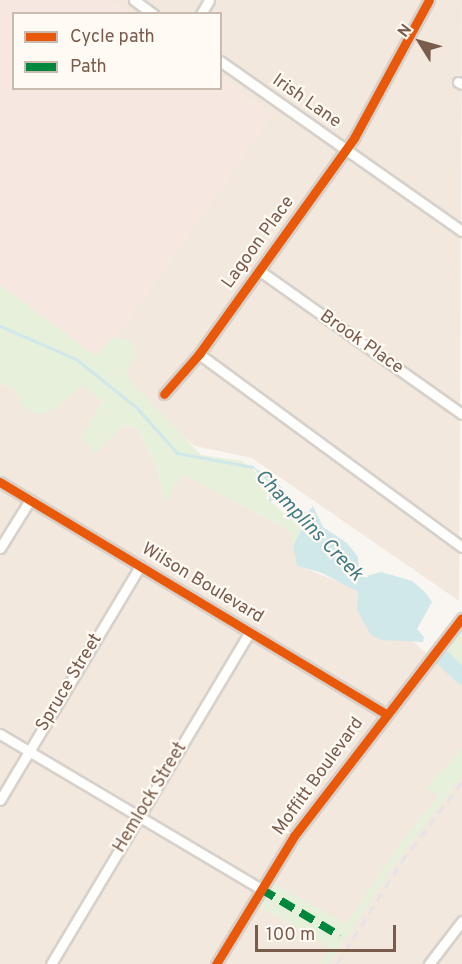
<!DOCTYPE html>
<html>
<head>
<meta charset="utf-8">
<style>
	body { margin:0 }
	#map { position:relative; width:462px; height:964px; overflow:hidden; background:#f9f5f0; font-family:Overpass,sans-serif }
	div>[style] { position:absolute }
	.residential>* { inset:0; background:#f2e8de }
	.commercial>* { inset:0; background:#f6e8e1 }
	.green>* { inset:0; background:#e7f0db }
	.water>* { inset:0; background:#d0e8ea }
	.stream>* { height:3px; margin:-1.5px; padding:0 1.5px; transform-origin:1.5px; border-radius:1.5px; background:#d0e8ea }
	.river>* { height:16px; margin:-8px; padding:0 8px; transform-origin:8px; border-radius:8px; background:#d0e8ea }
	.roads { filter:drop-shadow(2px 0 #d7d1cb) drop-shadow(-2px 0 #d7d1cb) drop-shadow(0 2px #d7d1cb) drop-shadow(0 -2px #d7d1cb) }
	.minor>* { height:9px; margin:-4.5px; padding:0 4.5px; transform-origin:4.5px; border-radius:4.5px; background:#fefefd }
	.rail>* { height:3px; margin-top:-1.5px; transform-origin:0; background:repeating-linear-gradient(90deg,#e6e3e7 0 9px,transparent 0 15px) }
	.quiet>* { height:8px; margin-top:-4px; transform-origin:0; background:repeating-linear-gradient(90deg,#00873e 0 15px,transparent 0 23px) }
	.cycleway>* { height:9px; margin:-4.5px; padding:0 4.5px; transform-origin:4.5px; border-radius:4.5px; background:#e8590c }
	span { translate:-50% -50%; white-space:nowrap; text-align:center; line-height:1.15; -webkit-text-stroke:4.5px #fffaf3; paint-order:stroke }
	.street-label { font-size:18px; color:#7a5c4d }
	.water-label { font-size:20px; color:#437c86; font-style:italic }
	.legend { position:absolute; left:12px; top:12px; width:210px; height:78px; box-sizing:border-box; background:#fffaf3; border:2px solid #cabbb1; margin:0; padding:8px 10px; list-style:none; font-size:18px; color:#7a5c4d }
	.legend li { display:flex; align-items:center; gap:12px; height:30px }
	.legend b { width:30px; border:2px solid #cabbb1 }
	.north { position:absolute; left:390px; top:12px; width:60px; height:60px; -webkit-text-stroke:4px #fffaf3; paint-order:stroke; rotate:307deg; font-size:16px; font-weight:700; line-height:24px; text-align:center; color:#7a5c4d }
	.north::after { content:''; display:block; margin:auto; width:21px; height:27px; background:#7a5c4d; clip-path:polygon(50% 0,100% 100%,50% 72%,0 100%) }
	.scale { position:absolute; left:255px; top:925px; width:141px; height:27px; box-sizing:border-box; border:3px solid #7a5c4d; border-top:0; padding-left:8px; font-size:18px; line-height:21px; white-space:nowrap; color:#7a5c4d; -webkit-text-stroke:4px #fffaf3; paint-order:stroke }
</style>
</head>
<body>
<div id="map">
	<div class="residential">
		<i style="clip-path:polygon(109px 0,462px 0,459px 601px,252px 458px,195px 446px,96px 366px,272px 115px,221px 79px,220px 14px,128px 13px)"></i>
		<i style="clip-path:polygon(0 383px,55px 409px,82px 384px,102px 401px,81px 439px,95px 452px,124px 425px,138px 429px,156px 465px,165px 502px,182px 473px,290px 531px,298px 566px,350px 586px,458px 681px,462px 686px,462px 964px,0 964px)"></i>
	</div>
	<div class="commercial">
		<i style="clip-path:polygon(0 0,109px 0,128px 13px,14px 14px,14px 88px,220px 88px,221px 79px,272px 115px,96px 366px,0 294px)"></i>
	</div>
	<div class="green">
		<i style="clip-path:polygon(0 285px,95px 356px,114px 337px,131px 341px,136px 353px,126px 374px,133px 384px,201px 455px,242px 461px,270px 484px,266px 498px,302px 528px,293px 546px,290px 531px,182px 474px,165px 503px,156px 465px,138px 429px,124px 425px,95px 453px,81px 439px,102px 401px,82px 385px,55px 409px,39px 415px,24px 409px,15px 390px,0 383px)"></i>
		<i style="clip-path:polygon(462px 631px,462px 686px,437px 659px)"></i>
		<i style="clip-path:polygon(462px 749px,462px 776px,392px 868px,329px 964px,320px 964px,330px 947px,260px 907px,274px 884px,346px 924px,398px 846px,438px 796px,426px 788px)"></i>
	</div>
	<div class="water">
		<i style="clip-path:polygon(252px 467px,273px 477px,301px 511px,307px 513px,313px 506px,323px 527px,347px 543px,358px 557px,359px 573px,367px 576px,381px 572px,412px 581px,425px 592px,432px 602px,417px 629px,424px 637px,423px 642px,381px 640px,371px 635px,357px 610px,358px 592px,322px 573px,297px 566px,293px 546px,302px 528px,274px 500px,269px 502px,270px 484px)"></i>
	</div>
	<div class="stream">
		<i style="left:0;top:326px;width:83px;rotate:23.5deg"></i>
		<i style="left:76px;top:359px;width:78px;rotate:38.8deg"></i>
		<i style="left:137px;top:408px;width:60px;rotate:48.4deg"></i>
		<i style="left:177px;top:453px;width:77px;rotate:10.4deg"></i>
	</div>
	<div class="river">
		<i style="left:442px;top:657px;width:28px;rotate:44deg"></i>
	</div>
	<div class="roads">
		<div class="minor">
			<i style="left:134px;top:0;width:24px;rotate:36deg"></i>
			<i style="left:201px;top:14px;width:16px;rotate:-60deg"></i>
			<i style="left:220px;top:61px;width:296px;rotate:35.1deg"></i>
			<i style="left:458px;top:82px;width:4px;rotate:27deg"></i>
			<i style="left:260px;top:271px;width:247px;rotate:35.3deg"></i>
			<i style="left:199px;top:354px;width:326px;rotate:36.3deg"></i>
			<i style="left:164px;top:394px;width:53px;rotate:-48.8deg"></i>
			<i style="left:199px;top:354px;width:266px;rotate:-54.3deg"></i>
			<i style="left:354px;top:138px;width:157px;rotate:-61.5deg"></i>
			<i style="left:0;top:482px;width:450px;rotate:31deg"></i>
			<i style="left:0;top:548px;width:57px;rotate:-58deg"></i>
			<i style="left:0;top:734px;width:304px;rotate:30.7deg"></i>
			<i style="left:0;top:800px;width:273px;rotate:-59.1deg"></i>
			<i style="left:51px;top:964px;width:387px;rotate:-59.1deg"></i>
			<i style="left:216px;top:964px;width:150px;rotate:-58.6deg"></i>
			<i style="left:294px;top:836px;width:275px;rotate:-52.4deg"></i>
			<i style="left:429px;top:964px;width:54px;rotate:-52.5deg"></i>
		</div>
	</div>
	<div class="rail">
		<i style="left:337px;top:964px;width:122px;rotate:-57.7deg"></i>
		<i style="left:402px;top:861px;width:99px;rotate:-52.8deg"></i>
	</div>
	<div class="quiet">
		<i style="left:261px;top:889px;width:92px;rotate:30.7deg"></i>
	</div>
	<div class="cycleway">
		<i style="left:164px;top:394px;width:53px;rotate:-48.8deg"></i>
		<i style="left:199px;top:354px;width:266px;rotate:-54.3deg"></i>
		<i style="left:354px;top:138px;width:157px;rotate:-61.5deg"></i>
		<i style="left:0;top:482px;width:450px;rotate:31deg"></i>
		<i style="left:216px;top:964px;width:150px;rotate:-58.6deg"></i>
		<i style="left:294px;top:836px;width:275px;rotate:-52.4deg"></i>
	</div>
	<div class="street-label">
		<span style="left:306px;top:102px;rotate:35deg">Irish Lane</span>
		<span style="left:259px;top:243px;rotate:-54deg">Lagoon Place</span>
		<span style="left:361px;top:343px;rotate:35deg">Brook Place</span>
		<span style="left:202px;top:584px;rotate:31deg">Wilson Boulevard</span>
		<span style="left:70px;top:683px;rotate:-59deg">Spruce Street</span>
		<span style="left:319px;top:777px;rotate:-54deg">Moffitt Boulevard</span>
		<span style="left:151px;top:798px;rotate:-59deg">Hemlock Street</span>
	</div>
	<div class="water-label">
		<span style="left:308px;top:526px;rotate:46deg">Champlins Creek</span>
	</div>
	<ul class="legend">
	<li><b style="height:8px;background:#e8590c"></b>Cycle path</li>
	<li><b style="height:8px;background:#00873e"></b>Path</li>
	</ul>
	<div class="north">N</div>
	<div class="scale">100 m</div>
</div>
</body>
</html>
